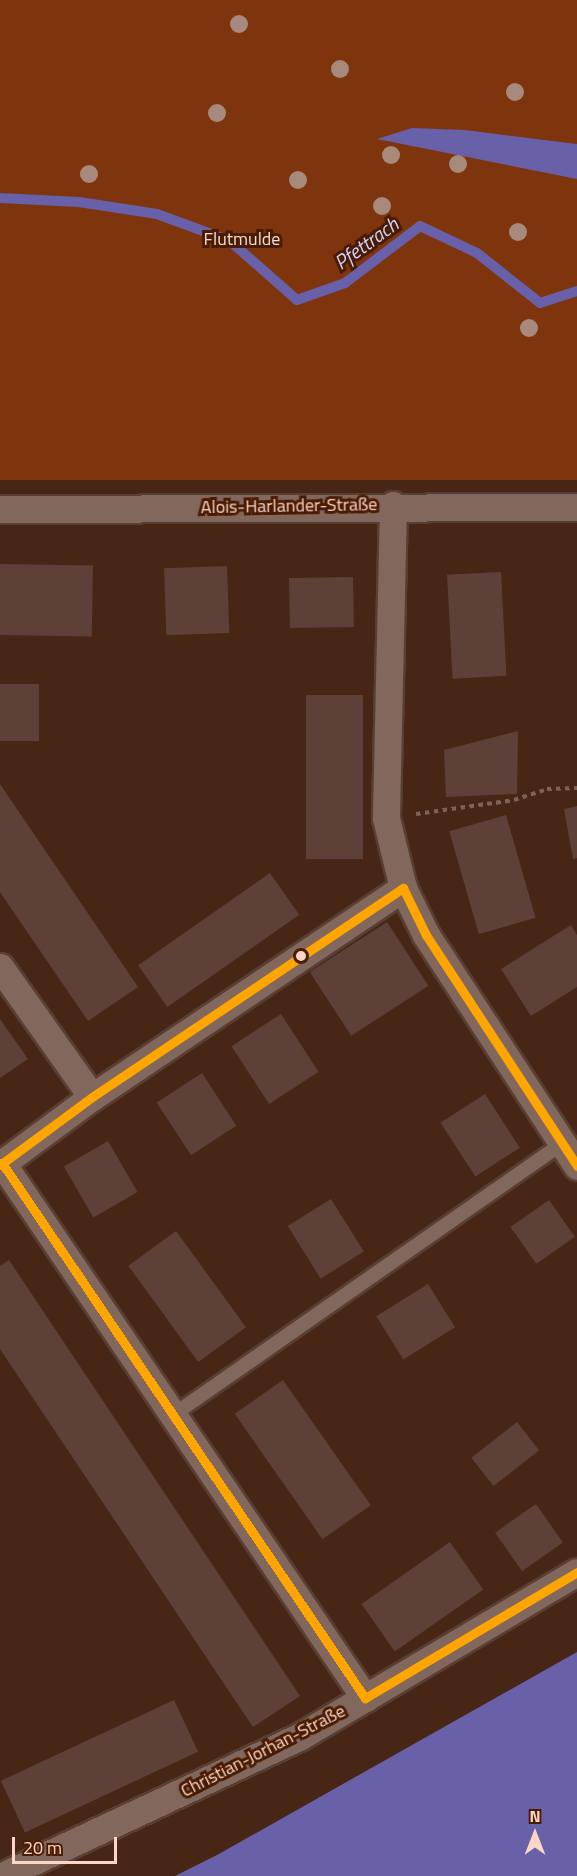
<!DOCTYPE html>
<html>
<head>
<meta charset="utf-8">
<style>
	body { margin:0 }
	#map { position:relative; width:577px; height:1876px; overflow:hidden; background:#482615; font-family:"Titillium Web",sans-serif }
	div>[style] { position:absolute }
	.green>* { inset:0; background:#7e350d; transform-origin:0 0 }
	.water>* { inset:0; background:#6860a9 }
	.stream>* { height:10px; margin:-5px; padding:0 5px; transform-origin:5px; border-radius:5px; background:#6860a9 }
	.building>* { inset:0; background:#5d4037; transform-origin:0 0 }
	.path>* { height:4px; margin-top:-2px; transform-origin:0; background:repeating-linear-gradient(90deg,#7b6358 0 4.5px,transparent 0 9px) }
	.roads { filter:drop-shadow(2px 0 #583f34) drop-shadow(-2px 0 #583f34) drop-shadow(0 2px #583f34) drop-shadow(0 -2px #583f34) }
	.service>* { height:14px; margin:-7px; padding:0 7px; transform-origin:7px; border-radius:7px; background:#81675c }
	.minor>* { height:27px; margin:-13.5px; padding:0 13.5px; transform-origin:13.5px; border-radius:13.5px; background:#81675c }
	.bus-1>* { height:9px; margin:-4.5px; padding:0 4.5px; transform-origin:4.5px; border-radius:4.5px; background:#ffa500 }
	.trees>* { width:18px; height:18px; margin:-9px; border-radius:50%; background:#a78a7c }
	.dots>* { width:16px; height:16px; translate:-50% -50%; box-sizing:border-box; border:3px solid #4a1c04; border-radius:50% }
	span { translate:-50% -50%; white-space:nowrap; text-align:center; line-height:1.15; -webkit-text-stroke:6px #4a1c04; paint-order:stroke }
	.park-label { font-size:18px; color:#f4dbd1 }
	.street-label { font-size:18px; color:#fcd5c5 }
	.water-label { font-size:20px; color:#d0d1fe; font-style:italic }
	.north { position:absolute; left:505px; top:1804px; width:60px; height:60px; -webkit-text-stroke:4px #4a1c04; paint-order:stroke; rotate:0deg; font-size:16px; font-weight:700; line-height:24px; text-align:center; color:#fcd5c5 }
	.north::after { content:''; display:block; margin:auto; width:21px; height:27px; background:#fcd5c5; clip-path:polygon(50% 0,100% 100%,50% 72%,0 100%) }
	.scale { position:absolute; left:12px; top:1837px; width:105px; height:27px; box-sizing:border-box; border:3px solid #fcd5c5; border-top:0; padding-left:8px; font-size:18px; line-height:21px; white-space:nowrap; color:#fcd5c5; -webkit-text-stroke:4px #4a1c04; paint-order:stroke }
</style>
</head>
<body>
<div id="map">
	<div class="green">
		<i style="left:0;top:0;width:577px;height:480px"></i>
	</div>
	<div class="water">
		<i style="clip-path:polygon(412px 128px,465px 130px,577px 144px,577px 179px,377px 139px)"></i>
		<i style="clip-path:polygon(577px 1652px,577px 1876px,175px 1876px,217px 1855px)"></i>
	</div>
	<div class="stream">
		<i style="left:0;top:198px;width:79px;rotate:2.9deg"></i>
		<i style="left:79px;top:202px;width:79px;rotate:8.7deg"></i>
		<i style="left:157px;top:214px;width:78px;rotate:20.3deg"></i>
		<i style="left:230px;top:241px;width:89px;rotate:41.4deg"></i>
		<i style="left:297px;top:300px;width:51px;rotate:-19.5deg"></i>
		<i style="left:345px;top:283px;width:94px;rotate:-37.2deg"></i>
		<i style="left:420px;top:226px;width:63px;rotate:25.3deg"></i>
		<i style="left:477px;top:253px;width:80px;rotate:38.4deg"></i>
		<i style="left:540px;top:303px;width:39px;rotate:-18deg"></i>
	</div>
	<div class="building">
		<i style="left:0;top:564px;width:93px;height:71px;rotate:1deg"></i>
		<i style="left:227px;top:566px;width:67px;height:63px;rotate:88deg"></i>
		<i style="left:501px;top:572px;width:104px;height:54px;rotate:87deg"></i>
		<i style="left:353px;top:577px;width:50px;height:64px;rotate:89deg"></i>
		<i style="left:0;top:684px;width:39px;height:57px"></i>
		<i style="left:306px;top:695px;width:57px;height:164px"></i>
		<i style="clip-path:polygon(518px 731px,517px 794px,446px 797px,444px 750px)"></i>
		<i style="clip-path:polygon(0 784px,138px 987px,88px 1021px,0 892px)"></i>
		<i style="clip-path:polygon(577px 806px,577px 858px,573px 859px,564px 809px)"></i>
		<i style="left:506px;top:815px;width:107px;height:59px;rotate:74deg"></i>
		<i style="left:270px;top:873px;width:51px;height:161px;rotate:55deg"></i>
		<i style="left:387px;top:922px;width:76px;height:92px;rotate:57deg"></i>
		<i style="clip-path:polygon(571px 925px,577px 935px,577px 987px,531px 1016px,501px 969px)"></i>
		<i style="left:281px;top:1014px;width:69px;height:59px;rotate:57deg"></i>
		<i style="clip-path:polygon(0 1019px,28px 1059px,0 1078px)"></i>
		<i style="left:202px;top:1073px;width:63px;height:54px;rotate:57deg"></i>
		<i style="left:485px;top:1094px;width:64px;height:53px;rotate:57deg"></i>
		<i style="left:108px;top:1141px;width:59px;height:51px;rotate:60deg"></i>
		<i style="left:331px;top:1199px;width:62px;height:51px;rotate:58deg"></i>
		<i style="left:549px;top:1200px;width:45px;height:47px;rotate:55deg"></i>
		<i style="left:176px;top:1231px;width:119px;height:59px;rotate:54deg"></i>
		<i style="clip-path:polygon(9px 1260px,300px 1696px,253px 1727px,0 1349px,0 1266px)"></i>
		<i style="left:428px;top:1284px;width:51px;height:61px;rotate:58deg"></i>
		<i style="left:283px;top:1380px;width:153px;height:59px;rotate:55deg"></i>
		<i style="left:517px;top:1422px;width:36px;height:58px;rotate:52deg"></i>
		<i style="left:536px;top:1504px;width:47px;height:50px;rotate:55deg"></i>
		<i style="left:450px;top:1542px;width:58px;height:108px;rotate:55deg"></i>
		<i style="left:174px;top:1700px;width:57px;height:191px;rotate:65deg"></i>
	</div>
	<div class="path">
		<i style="left:416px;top:814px;width:99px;rotate:-8.1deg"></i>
		<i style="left:514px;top:800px;width:35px;rotate:-18deg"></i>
		<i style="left:547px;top:789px;width:30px;rotate:-2deg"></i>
	</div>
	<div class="roads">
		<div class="service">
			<i style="left:173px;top:1415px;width:474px;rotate:-34.9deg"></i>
		</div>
		<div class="minor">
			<i style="left:393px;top:505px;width:313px;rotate:91.3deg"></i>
			<i style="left:386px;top:818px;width:72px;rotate:76.3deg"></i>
			<i style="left:403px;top:888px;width:52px;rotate:63.9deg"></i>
			<i style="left:426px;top:935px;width:276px;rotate:56.8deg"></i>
			<i style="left:0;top:509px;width:577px;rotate:-0.2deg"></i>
			<i style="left:0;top:967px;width:159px;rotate:54.7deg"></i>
			<i style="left:2px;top:1163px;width:647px;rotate:55.84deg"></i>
			<i style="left:0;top:1165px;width:114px;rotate:-36.5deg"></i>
			<i style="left:92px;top:1097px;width:375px;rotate:-33.9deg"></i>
			<i style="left:2px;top:1876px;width:328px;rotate:-25.1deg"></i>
			<i style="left:299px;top:1737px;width:323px;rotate:-30.7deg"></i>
		</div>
	</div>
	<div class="bus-1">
		<i style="left:403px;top:888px;width:52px;rotate:63.9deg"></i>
		<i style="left:426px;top:935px;width:276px;rotate:56.8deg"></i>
		<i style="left:2px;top:1163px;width:647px;rotate:55.84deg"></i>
		<i style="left:0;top:1165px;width:114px;rotate:-36.5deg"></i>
		<i style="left:92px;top:1097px;width:375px;rotate:-33.9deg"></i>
		<i style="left:365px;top:1698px;width:247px;rotate:-30.7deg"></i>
	</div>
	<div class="trees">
		<i style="left:239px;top:24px"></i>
		<i style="left:340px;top:69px"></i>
		<i style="left:515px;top:92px"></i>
		<i style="left:217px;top:113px"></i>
		<i style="left:391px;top:155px"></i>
		<i style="left:458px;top:164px"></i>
		<i style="left:89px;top:174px"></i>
		<i style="left:298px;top:180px"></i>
		<i style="left:382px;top:206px"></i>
		<i style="left:518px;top:232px"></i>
		<i style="left:529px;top:328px"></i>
	</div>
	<div class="dots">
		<i style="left:301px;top:956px;background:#fcd5c5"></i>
	</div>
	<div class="park-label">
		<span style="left:242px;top:239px">Flutmulde</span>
	</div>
	<div class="street-label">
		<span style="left:289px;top:506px;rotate:-1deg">Alois-Harlander-Straße</span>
		<span style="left:263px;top:1751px;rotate:-27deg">Christian-Jorhan-Straße</span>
	</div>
	<div class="water-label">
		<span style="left:366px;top:243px;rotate:-36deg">Pfettrach</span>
	</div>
	<div class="north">N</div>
	<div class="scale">20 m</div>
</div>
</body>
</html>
